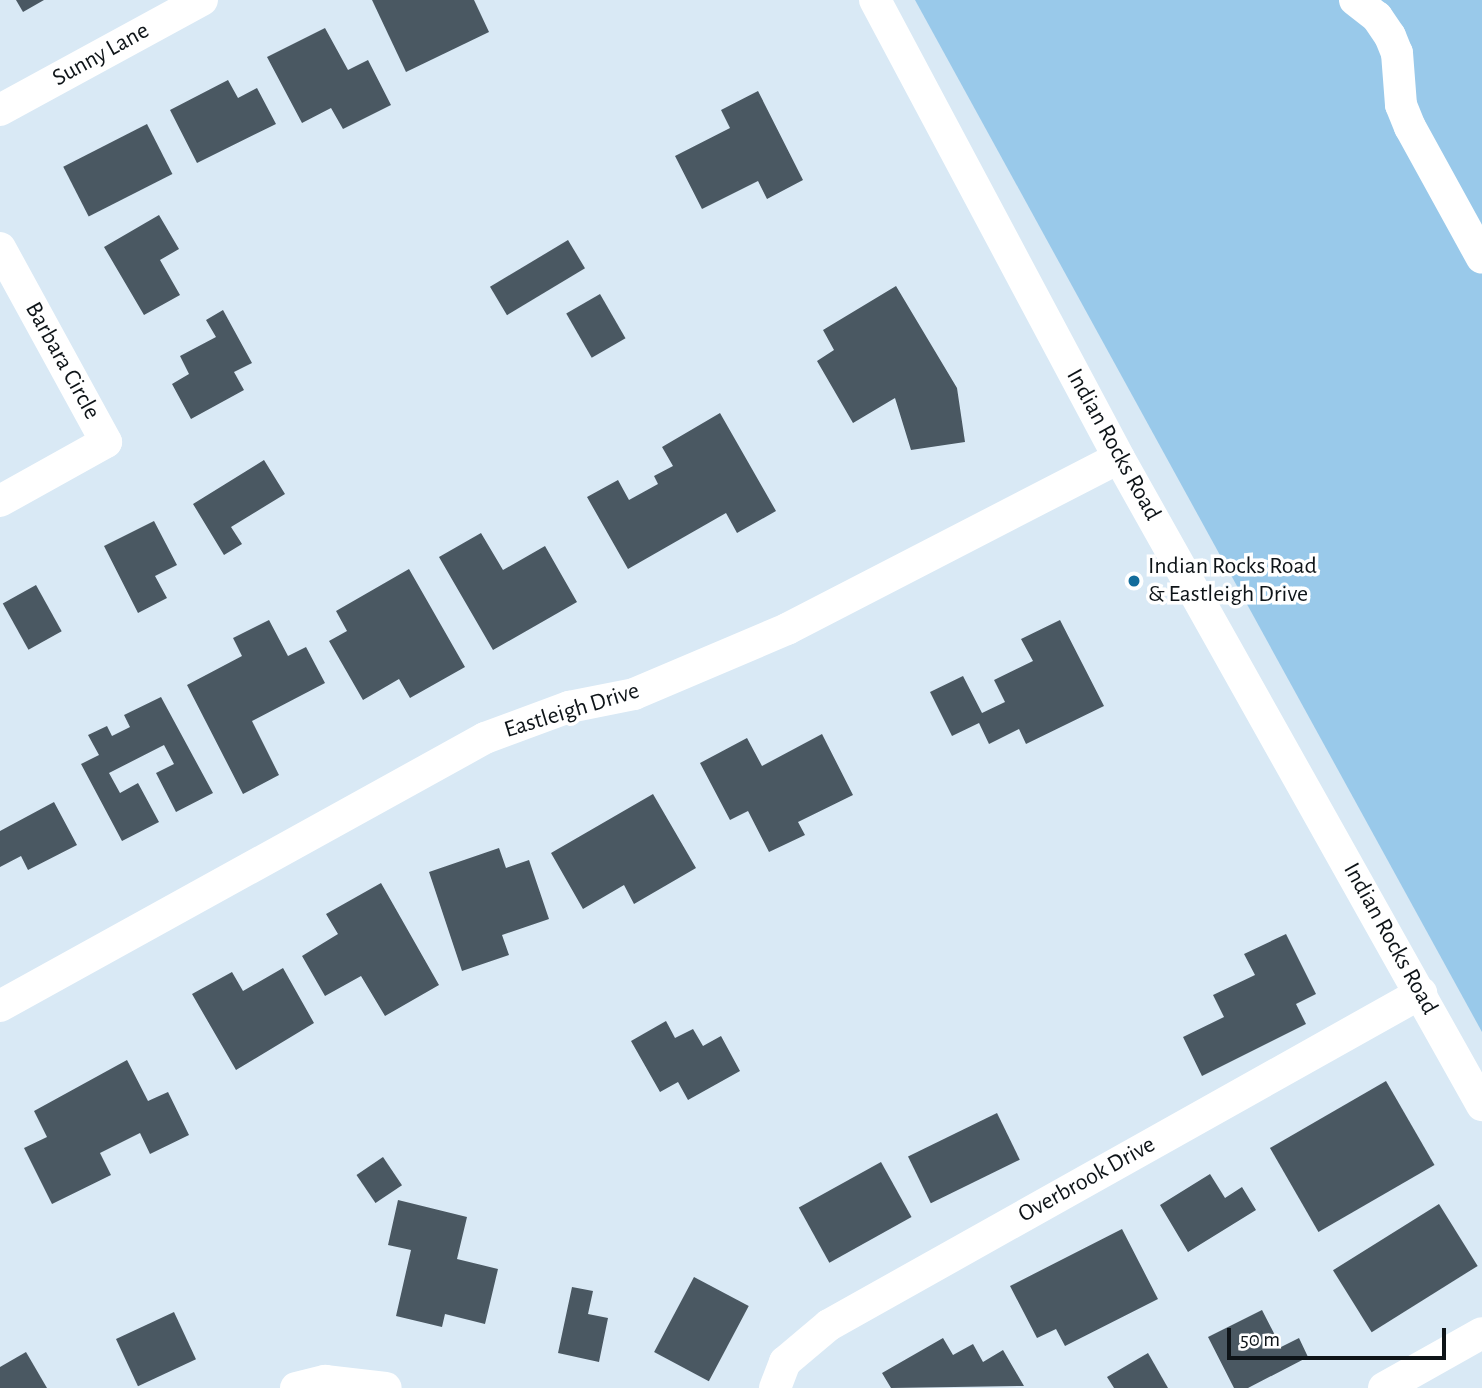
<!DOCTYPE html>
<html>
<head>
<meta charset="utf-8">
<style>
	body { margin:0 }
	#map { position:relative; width:1482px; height:1388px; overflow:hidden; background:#d9e9f5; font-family:"Alegreya Sans",sans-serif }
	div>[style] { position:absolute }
	.green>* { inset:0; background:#99c9ea }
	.building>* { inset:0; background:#4a5862; transform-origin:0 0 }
	.minor>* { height:32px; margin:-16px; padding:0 16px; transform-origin:16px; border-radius:16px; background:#fff }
	.dots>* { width:19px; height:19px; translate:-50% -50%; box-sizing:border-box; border:4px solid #fff; border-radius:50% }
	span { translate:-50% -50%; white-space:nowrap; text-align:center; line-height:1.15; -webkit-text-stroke:7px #fff; paint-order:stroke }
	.street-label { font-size:24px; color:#0e1418 }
	.poi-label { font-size:24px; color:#0e1418 }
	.left { translate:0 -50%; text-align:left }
	.scale { position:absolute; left:1227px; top:1328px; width:219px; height:32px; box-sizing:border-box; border:4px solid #0e1418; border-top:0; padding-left:9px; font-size:21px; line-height:24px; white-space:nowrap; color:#0e1418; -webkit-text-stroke:5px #fff; paint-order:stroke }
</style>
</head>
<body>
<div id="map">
	<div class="green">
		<i style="clip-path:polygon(915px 0,1482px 0,1482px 1032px)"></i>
	</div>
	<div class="building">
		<i style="clip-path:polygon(16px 0,44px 0,23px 12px)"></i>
		<i style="clip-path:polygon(372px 0,474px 0,489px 32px,406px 72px)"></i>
		<i style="clip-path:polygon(325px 28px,348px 70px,368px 60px,391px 105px,343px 129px,331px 108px,302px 123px,267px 57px)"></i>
		<i style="clip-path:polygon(228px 80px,238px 98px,257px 88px,276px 124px,197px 163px,170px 110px)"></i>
		<i style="clip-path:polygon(758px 91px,803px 180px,767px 199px,758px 181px,702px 209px,675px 156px,730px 128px,721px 110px)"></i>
		<i style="left:147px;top:124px;width:56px;height:94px;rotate:63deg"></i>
		<i style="clip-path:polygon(159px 215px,179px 249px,160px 260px,180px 295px,144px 315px,104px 247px)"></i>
		<i style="left:568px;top:240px;width:33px;height:91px;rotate:59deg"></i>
		<i style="clip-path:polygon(896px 286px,957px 388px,965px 442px,911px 450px,895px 398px,853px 423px,817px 361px,834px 350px,823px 330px)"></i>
		<i style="left:600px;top:294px;width:51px;height:39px;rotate:60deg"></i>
		<i style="clip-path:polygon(223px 310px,252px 363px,234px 372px,244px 390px,191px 419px,172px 384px,189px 374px,180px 356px,216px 337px,206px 320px)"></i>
		<i style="clip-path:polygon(720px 413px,776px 511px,737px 533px,726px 513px,628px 569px,587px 497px,618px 480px,629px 500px,658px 484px,654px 476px,673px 466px,662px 447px)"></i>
		<i style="clip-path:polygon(264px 460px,285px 494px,231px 527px,242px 544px,224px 555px,193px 504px)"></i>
		<i style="clip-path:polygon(154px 521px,177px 565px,155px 576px,167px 598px,138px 613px,104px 546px)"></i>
		<i style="clip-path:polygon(481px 533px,503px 570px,545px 546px,577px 602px,493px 650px,439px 557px)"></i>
		<i style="clip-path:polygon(409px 569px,465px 667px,410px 698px,399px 679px,363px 700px,329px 641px,347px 631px,336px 611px)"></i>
		<i style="left:36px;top:585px;width:53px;height:38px;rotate:61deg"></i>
		<i style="clip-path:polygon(269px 620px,288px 656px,306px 647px,325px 683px,252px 721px,279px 775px,243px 794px,187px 685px,242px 656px,233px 638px)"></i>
		<i style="clip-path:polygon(1060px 620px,1104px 706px,1026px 744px,1019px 729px,989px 744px,979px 723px,952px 736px,930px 692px,963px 676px,982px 713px,1005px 702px,994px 680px,1033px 661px,1021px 639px)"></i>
		<i style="clip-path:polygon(161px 697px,213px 793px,176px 812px,156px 773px,174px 764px,164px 745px,109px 773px,120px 793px,138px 783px,159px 822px,122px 841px,81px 764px,99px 755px,88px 735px,107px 726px,112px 736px,130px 727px,124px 715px)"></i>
		<i style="clip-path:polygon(822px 734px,853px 795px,798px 822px,805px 835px,769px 852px,748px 811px,730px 820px,700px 763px,747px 738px,762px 766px)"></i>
		<i style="clip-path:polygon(653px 794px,696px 868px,634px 904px,624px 885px,583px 909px,551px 853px)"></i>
		<i style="clip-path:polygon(54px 802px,77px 845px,28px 870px,21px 856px,0 867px,0 831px)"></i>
		<i style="clip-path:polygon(499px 848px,506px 868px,529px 860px,549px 919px,502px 935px,509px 955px,462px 971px,429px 872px)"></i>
		<i style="clip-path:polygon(381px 883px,439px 985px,385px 1016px,361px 976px,325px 996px,302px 956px,338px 934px,326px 914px)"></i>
		<i style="clip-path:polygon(1286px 934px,1316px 994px,1296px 1004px,1306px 1024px,1202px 1076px,1183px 1037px,1224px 1017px,1213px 995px,1255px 975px,1244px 954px)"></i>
		<i style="clip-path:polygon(283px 968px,314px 1023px,236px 1070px,192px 994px,232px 972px,243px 991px)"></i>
		<i style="clip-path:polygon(666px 1021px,675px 1038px,693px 1029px,703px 1046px,721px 1036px,740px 1071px,688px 1100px,678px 1082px,660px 1092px,631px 1041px)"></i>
		<i style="clip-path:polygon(127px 1060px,148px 1101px,168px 1092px,189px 1135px,150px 1154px,140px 1133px,100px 1153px,111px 1175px,52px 1204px,24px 1148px,47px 1137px,34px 1111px)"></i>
		<i style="left:1386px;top:1081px;width:97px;height:134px;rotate:60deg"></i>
		<i style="left:997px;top:1113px;width:52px;height:99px;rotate:64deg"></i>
		<i style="left:383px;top:1157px;width:34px;height:32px;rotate:56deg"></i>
		<i style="left:881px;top:1162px;width:63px;height:94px;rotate:61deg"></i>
		<i style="clip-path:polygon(1210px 1174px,1225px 1198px,1242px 1187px,1256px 1210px,1188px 1252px,1160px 1205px)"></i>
		<i style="clip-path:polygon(398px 1200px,467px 1217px,457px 1259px,498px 1269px,485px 1324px,445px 1314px,442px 1327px,396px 1316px,411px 1250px,388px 1245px)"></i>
		<i style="left:1439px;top:1204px;width:73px;height:125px;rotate:58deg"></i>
		<i style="clip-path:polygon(1122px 1229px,1158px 1299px,1065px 1346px,1056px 1329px,1037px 1338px,1010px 1286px)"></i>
		<i style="left:694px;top:1277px;width:62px;height:85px;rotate:28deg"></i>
		<i style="clip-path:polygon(572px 1287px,593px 1291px,588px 1314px,608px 1318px,599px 1362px,558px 1353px)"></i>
		<i style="clip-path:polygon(1262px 1310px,1281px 1347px,1299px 1338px,1308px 1357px,1248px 1388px,1234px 1388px,1208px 1337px)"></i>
		<i style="left:174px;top:1312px;width:52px;height:64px;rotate:65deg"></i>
		<i style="clip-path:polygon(943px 1338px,953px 1355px,973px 1344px,983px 1362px,1003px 1350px,1024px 1386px,891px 1388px,882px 1373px)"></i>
		<i style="clip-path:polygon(26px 1352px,47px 1388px,0 1388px,0 1367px)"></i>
		<i style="clip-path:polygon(1148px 1353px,1168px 1388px,1114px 1388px,1107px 1377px)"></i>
	</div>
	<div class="minor">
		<i style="left:875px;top:0;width:519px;rotate:61.95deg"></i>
		<i style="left:1119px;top:458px;width:742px;rotate:60.71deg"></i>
		<i style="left:1355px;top:0;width:28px;rotate:38deg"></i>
		<i style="left:1377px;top:17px;width:23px;rotate:56deg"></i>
		<i style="left:1390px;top:36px;width:18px;rotate:68deg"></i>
		<i style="left:1397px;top:53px;width:52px;rotate:85.6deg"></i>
		<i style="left:1401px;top:105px;width:24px;rotate:68deg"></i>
		<i style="left:1410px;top:127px;width:149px;rotate:61.2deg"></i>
		<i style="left:0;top:110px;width:230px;rotate:-28.6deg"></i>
		<i style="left:0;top:248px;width:221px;rotate:61.3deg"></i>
		<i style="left:106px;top:442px;width:121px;rotate:150.9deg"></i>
		<i style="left:0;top:1006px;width:554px;rotate:-28.92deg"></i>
		<i style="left:485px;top:738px;width:90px;rotate:-20.3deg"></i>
		<i style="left:569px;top:707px;width:66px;rotate:-11.3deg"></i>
		<i style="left:634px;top:694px;width:166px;rotate:-23deg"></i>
		<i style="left:787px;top:629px;width:373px;rotate:-27.3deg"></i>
		<i style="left:296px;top:1388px;width:30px;rotate:-14deg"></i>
		<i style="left:325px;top:1381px;width:61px;rotate:6.5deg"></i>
		<i style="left:775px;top:1388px;width:28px;rotate:-69deg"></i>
		<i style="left:785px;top:1362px;width:57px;rotate:-40.1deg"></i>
		<i style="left:829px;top:1325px;width:679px;rotate:-29.28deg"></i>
		<i style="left:1384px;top:1388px;width:112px;rotate:-29.3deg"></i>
	</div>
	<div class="dots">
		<i style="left:1134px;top:581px;background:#126c9b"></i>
	</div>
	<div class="street-label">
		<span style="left:101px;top:55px;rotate:-29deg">Sunny Lane</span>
		<span style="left:62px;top:361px;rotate:61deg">Barbara Circle</span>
		<span style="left:1113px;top:445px;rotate:61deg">Indian Rocks Road</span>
		<span style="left:572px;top:711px;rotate:-17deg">Eastleigh Drive</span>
		<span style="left:1390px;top:939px;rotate:61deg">Indian Rocks Road</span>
		<span style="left:1087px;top:1180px;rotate:-29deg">Overbrook Drive</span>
	</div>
	<div class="poi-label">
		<span class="left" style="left:1148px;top:581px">Indian Rocks Road<br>&amp; Eastleigh Drive</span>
	</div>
	<div class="scale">50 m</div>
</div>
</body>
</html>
